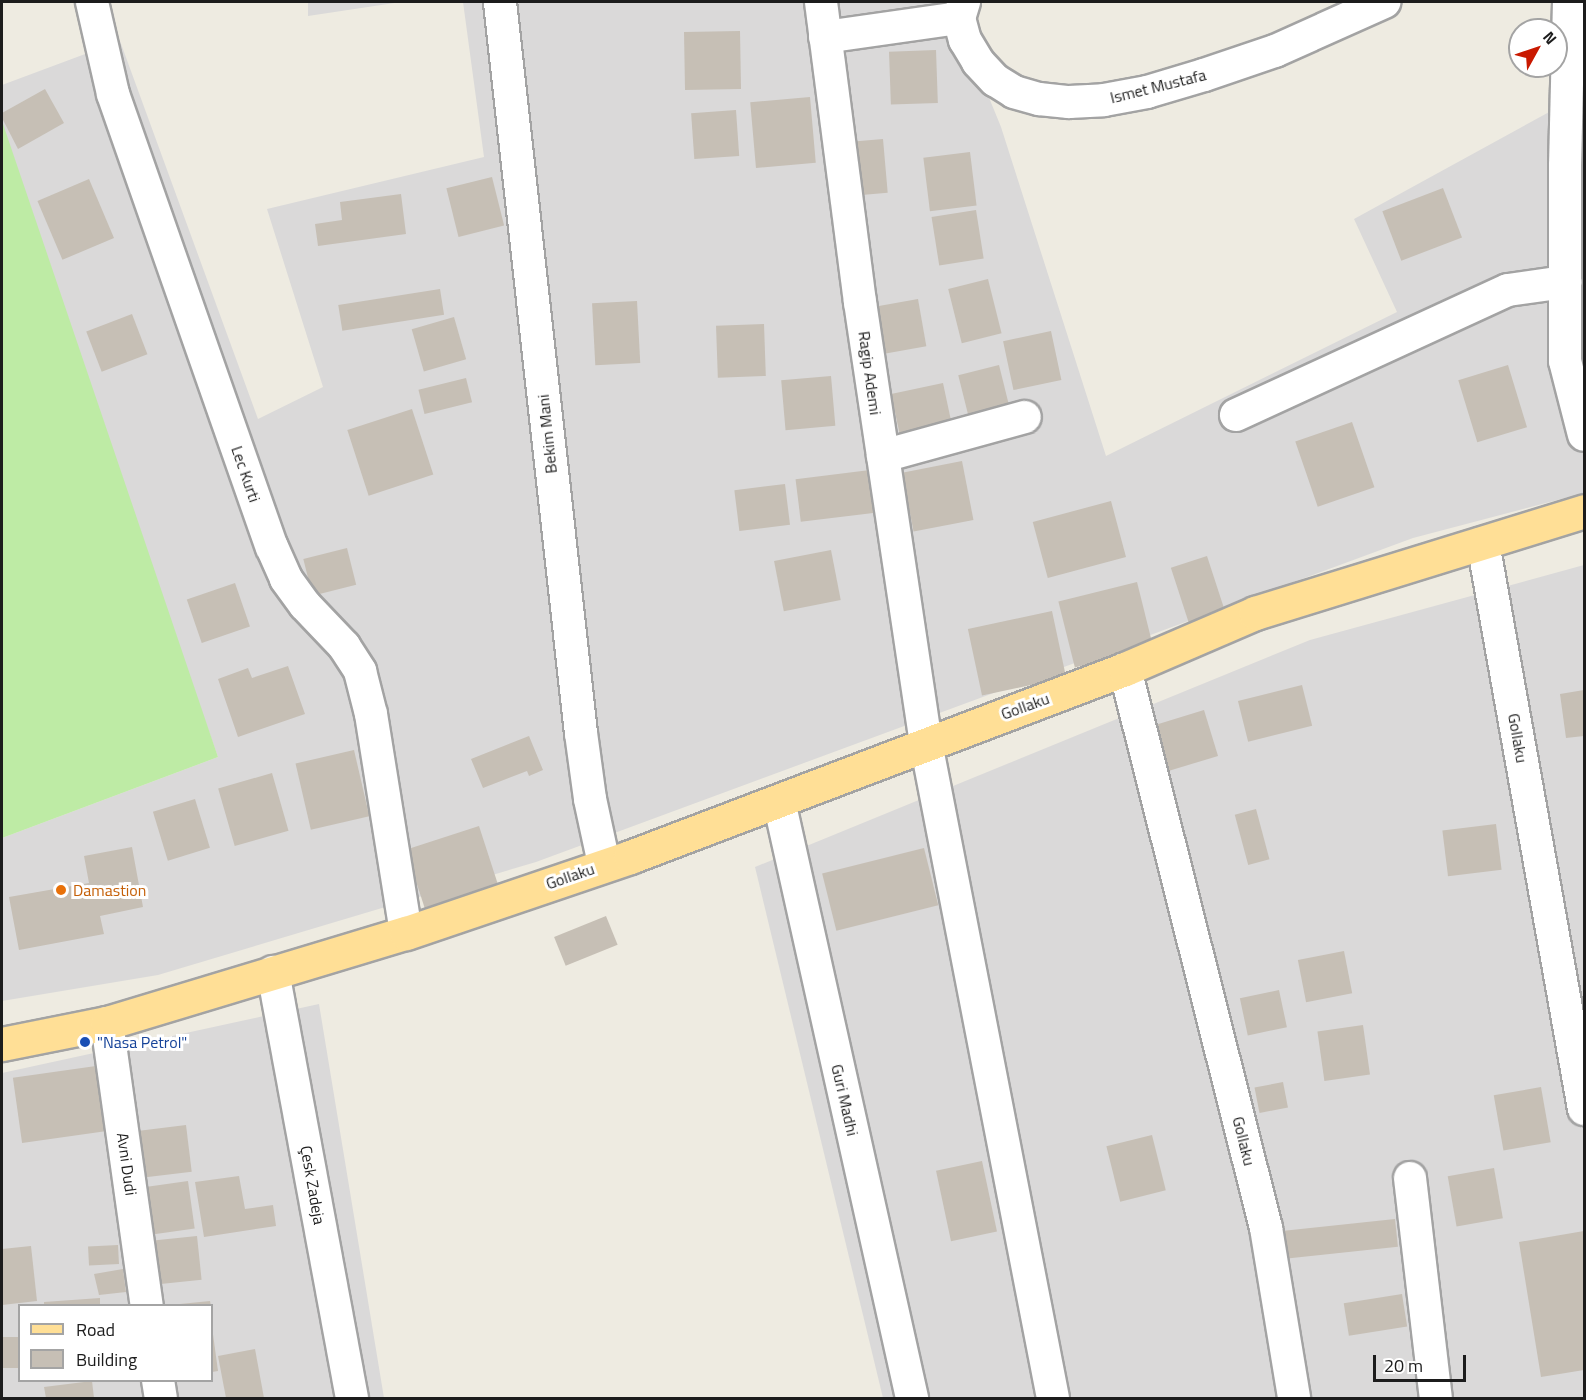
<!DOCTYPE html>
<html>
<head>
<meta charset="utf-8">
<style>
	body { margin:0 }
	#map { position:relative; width:1586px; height:1400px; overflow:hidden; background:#eeebe1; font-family:"Titillium Web",sans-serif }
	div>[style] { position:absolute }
	.residential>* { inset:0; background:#dad9d9 }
	.grass>* { inset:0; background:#beeba5 }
	.building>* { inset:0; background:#c6bfb5; transform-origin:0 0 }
	.roads { filter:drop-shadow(2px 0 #a3a3a3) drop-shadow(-2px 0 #a3a3a3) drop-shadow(0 2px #a3a3a3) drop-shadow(0 -2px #a3a3a3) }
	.street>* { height:32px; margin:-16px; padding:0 16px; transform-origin:16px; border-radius:16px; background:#fff }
	.primary>* { height:33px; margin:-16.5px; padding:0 16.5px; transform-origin:16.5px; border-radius:16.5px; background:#ffdf96 }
	.dots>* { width:16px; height:16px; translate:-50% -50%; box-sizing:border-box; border:3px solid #fff; border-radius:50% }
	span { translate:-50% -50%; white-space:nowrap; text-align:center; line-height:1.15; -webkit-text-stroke:6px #fff; paint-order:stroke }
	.street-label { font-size:16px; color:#1c1c1c }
	.food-label { font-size:16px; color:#c56008 }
	.left { translate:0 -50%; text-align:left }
	.transit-label { font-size:16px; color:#164399 }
	.frame { position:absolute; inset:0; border:3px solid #1c1c1c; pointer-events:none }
	.legend { position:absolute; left:18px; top:1304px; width:195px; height:78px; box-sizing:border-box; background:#fff; border:2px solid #a4a4a4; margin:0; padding:8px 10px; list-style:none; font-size:18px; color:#1c1c1c }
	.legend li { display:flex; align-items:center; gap:12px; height:30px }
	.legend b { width:30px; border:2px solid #a4a4a4 }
	.north { position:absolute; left:1508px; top:18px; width:60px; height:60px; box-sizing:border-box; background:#fff; border:2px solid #a4a4a4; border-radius:50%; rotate:50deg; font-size:16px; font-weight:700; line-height:24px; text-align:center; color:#1c1c1c }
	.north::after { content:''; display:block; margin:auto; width:21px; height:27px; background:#c91900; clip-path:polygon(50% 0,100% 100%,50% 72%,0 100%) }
	.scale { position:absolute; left:1373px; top:1355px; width:93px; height:27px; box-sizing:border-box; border:3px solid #1c1c1c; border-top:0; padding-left:8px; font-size:18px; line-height:21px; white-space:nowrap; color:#1c1c1c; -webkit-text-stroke:4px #fff; paint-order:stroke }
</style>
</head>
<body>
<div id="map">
	<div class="residential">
		<i style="clip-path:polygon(308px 2px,401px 2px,308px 16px)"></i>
		<i style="clip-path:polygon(463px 2px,950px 2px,1001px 127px,1106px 456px,1397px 312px,1354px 219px,1584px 93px,1584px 493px,1413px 538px,536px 862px,158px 975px,2px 1001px,2px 838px,218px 757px,2px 150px,2px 85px,120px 41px,258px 419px,323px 387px,267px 209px,484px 157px)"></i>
		<i style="clip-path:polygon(1584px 565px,1584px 1398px,883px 1398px,755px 867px,1310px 640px)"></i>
		<i style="clip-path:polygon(evenodd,319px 1004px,384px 1398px,2px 1398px,2px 1073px,319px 1004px,20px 1306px,212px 1306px,212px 1380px,20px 1380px,20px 1306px)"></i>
	</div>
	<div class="grass">
		<i style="clip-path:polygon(2px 121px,218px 757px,2px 838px)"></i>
	</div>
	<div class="building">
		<i style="left:740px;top:31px;width:58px;height:56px;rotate:89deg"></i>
		<i style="left:936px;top:50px;width:53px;height:47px;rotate:88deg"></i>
		<i style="clip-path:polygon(45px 89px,64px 123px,18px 149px,2px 118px,2px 113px)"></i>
		<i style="left:810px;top:97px;width:66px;height:60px;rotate:85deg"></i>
		<i style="left:736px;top:110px;width:46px;height:45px;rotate:86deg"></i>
		<i style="left:883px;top:139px;width:54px;height:35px;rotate:85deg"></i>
		<i style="left:970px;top:152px;width:54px;height:47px;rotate:83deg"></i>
		<i style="left:492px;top:177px;width:50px;height:47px;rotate:76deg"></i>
		<i style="left:89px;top:179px;width:64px;height:56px;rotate:67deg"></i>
		<i style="left:1443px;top:188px;width:53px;height:65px;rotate:69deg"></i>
		<i style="clip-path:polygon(401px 194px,406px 234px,318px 246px,315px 224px,342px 220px,340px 202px)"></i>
		<i style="left:976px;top:210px;width:49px;height:45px;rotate:81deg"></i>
		<i style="left:988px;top:279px;width:56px;height:41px;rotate:76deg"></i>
		<i style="left:440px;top:289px;width:26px;height:103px;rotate:81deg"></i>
		<i style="left:918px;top:299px;width:48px;height:44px;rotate:80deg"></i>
		<i style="left:637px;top:301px;width:62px;height:45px;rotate:87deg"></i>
		<i style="left:132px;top:314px;width:43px;height:49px;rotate:69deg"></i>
		<i style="left:454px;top:317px;width:44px;height:44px;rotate:74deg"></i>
		<i style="left:764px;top:324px;width:52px;height:48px;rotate:88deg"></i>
		<i style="left:1051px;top:331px;width:50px;height:49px;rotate:78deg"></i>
		<i style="left:999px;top:365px;width:46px;height:42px;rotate:76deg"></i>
		<i style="left:1508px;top:365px;width:65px;height:52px;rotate:73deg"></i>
		<i style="left:831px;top:376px;width:50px;height:50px;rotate:85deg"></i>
		<i style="left:466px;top:378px;width:25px;height:49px;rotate:76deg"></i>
		<i style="left:943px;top:383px;width:44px;height:53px;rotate:78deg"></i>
		<i style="left:412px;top:409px;width:69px;height:68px;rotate:72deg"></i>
		<i style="left:1352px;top:422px;width:69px;height:60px;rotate:71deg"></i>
		<i style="left:962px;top:461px;width:60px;height:61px;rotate:79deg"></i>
		<i style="left:870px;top:470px;width:43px;height:75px;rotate:83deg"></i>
		<i style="left:785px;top:484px;width:41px;height:51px;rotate:83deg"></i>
		<i style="left:1111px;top:501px;width:58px;height:81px;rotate:75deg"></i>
		<i style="left:347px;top:548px;width:38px;height:45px;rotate:76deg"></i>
		<i style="left:831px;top:550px;width:51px;height:58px;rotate:79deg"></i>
		<i style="left:1207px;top:556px;width:59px;height:38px;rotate:72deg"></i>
		<i style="left:1137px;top:582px;width:68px;height:81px;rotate:76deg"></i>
		<i style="left:235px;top:583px;width:46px;height:51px;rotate:71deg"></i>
		<i style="left:1052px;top:611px;width:68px;height:86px;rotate:78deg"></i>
		<i style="clip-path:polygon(288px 666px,305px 714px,238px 737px,218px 679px,248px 668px,252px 678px)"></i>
		<i style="left:1302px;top:685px;width:42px;height:66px;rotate:76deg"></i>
		<i style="clip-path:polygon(1584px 690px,1584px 736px,1566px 738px,1560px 694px)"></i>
		<i style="left:1204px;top:710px;width:48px;height:51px;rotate:73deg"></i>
		<i style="clip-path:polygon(529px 736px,543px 770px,529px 776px,527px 771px,483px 788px,471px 759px)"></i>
		<i style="left:354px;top:750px;width:68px;height:60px;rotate:77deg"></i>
		<i style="left:272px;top:773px;width:60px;height:56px;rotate:74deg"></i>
		<i style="left:195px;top:799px;width:51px;height:44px;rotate:73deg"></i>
		<i style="left:1256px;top:809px;width:52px;height:22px;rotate:75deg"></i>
		<i style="left:1496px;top:824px;width:46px;height:54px;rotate:83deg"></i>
		<i style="left:479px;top:826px;width:63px;height:77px;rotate:72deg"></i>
		<i style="clip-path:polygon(132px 847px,143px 907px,100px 916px,104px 934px,19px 950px,9px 897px,89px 883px,84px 856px)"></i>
		<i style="left:924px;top:848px;width:59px;height:105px;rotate:76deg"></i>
		<i style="left:606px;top:916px;width:31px;height:56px;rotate:68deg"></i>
		<i style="left:1344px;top:951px;width:43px;height:47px;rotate:79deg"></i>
		<i style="left:1279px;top:990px;width:38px;height:40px;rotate:78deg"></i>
		<i style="left:1363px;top:1025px;width:50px;height:46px;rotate:82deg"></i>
		<i style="left:103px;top:1065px;width:66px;height:91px;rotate:82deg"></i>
		<i style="left:1283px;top:1082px;width:26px;height:29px;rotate:79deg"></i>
		<i style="left:1541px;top:1087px;width:56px;height:48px;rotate:80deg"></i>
		<i style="left:186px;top:1125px;width:47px;height:57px;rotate:83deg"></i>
		<i style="left:1152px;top:1135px;width:57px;height:47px;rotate:76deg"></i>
		<i style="left:982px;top:1161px;width:72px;height:47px;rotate:78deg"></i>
		<i style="left:1494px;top:1168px;width:51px;height:47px;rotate:80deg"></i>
		<i style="clip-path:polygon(239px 1176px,245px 1209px,273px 1205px,276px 1226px,204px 1237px,195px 1182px)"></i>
		<i style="left:188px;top:1181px;width:48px;height:50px;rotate:82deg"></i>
		<i style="left:1395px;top:1219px;width:28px;height:116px;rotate:84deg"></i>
		<i style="clip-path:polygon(1584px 1231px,1584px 1370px,1541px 1377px,1519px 1242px)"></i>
		<i style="left:197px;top:1236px;width:44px;height:51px;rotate:84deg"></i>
		<i style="left:118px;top:1245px;width:19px;height:30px;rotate:87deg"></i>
		<i style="clip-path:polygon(31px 1246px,37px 1301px,2px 1305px,2px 1249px)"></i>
		<i style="clip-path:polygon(123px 1269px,126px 1292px,99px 1295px,94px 1274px)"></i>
		<i style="left:1402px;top:1294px;width:33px;height:59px;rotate:81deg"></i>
		<i style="clip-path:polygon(100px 1298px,100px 1306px,44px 1306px,44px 1302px)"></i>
		<i style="clip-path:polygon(210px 1301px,211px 1306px,180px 1306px,180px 1304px)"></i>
		<i style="clip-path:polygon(212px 1327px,218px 1371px,212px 1372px)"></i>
		<i style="left:20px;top:1337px;width:31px;height:18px;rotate:90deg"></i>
		<i style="clip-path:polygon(255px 1349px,264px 1398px,226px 1398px,218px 1356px)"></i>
		<i style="clip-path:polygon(92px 1381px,94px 1398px,46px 1398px,44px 1387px)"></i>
	</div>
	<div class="roads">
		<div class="street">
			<i style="left:92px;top:2px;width:94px;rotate:77.1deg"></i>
			<i style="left:113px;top:94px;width:480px;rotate:70.7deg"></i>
			<i style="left:272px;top:547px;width:35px;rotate:66deg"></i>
			<i style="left:286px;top:579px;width:32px;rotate:54deg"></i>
			<i style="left:305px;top:605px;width:57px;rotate:46.4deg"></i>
			<i style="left:344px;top:646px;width:30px;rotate:57deg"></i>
			<i style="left:360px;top:671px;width:44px;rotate:75.7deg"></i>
			<i style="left:371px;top:714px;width:222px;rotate:80.9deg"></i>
			<i style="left:500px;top:2px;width:735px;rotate:83.68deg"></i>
			<i style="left:581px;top:733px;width:67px;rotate:82.2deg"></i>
			<i style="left:590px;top:799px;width:66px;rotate:77.8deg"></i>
			<i style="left:821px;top:2px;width:303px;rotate:82.6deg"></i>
			<i style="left:860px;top:302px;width:446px;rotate:81.5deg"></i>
			<i style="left:926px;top:743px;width:667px;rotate:79.03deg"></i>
			<i style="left:964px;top:2px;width:17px;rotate:107deg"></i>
			<i style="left:959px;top:18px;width:23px;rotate:75deg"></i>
			<i style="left:965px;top:40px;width:26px;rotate:59deg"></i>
			<i style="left:978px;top:62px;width:25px;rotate:47deg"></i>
			<i style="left:995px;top:80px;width:22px;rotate:32deg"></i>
			<i style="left:1014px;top:92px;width:26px;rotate:16deg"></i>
			<i style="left:1039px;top:99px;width:30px;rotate:6deg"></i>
			<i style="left:1069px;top:102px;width:35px;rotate:-3deg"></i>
			<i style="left:1104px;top:100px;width:44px;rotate:-10.5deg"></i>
			<i style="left:1147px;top:92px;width:59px;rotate:-16.6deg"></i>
			<i style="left:1204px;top:75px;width:75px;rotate:-18.7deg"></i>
			<i style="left:1275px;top:51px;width:120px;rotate:-24.2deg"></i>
			<i style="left:1569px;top:2px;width:164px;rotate:91.4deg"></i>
			<i style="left:1565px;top:166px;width:195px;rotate:90deg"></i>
			<i style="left:1565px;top:361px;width:76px;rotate:75.6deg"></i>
			<i style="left:825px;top:37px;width:135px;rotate:-8.1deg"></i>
			<i style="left:1236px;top:415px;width:299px;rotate:-24.7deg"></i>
			<i style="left:1508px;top:290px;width:58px;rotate:-8deg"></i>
			<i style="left:883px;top:456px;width:147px;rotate:-15.4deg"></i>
			<i style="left:1483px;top:543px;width:575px;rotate:79.88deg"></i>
			<i style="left:1125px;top:669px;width:577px;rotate:75.84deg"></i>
			<i style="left:1266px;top:1228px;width:172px;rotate:80.6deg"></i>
			<i style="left:779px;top:801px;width:612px;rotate:77.44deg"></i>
			<i style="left:273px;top:972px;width:433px;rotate:79.5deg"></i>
			<i style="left:107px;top:1023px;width:286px;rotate:82deg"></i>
			<i style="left:1410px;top:1178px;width:222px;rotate:83.3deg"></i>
			<i style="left:158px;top:1380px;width:18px;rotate:81deg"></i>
		</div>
		<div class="primary">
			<i style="left:2px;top:1044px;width:107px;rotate:-11.3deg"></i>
			<i style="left:107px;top:1023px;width:312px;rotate:-16.8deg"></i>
			<i style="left:406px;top:933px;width:237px;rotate:-18.7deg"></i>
			<i style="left:630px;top:857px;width:529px;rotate:-20.8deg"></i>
			<i style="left:1125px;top:669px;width:142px;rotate:-23.3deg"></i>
			<i style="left:1255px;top:613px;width:344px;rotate:-17.2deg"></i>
		</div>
	</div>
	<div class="dots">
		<i style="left:61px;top:890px;background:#e8710a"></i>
		<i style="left:85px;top:1042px;background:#1a4fb4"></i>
	</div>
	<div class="street-label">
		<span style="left:1158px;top:86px;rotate:-14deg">Ismet Mustafa</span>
		<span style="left:870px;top:373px;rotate:82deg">Ragip Ademi</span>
		<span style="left:547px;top:434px;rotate:-96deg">Bekim Mani</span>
		<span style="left:246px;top:474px;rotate:71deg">Lec Kurti</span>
		<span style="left:1025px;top:706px;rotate:-20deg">Gollaku</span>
		<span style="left:1518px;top:738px;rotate:80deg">Gollaku</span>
		<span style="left:570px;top:876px;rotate:-19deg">Gollaku</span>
		<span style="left:845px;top:1100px;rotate:77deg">Guri Madhi</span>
		<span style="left:1244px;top:1141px;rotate:76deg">Gollaku</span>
		<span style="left:127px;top:1164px;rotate:82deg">Avni Dudi</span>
		<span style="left:313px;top:1185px;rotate:80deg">Çesk Zadeja</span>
	</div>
	<div class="food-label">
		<span class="left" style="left:73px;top:890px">Damastion</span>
	</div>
	<div class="transit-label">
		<span class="left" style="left:97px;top:1042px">"Nasa Petrol"</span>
	</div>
	<div class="frame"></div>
	<ul class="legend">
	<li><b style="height:8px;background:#ffdf96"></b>Road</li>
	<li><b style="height:16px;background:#c6bfb5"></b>Building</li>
	</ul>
	<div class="north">N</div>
	<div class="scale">20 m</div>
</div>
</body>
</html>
